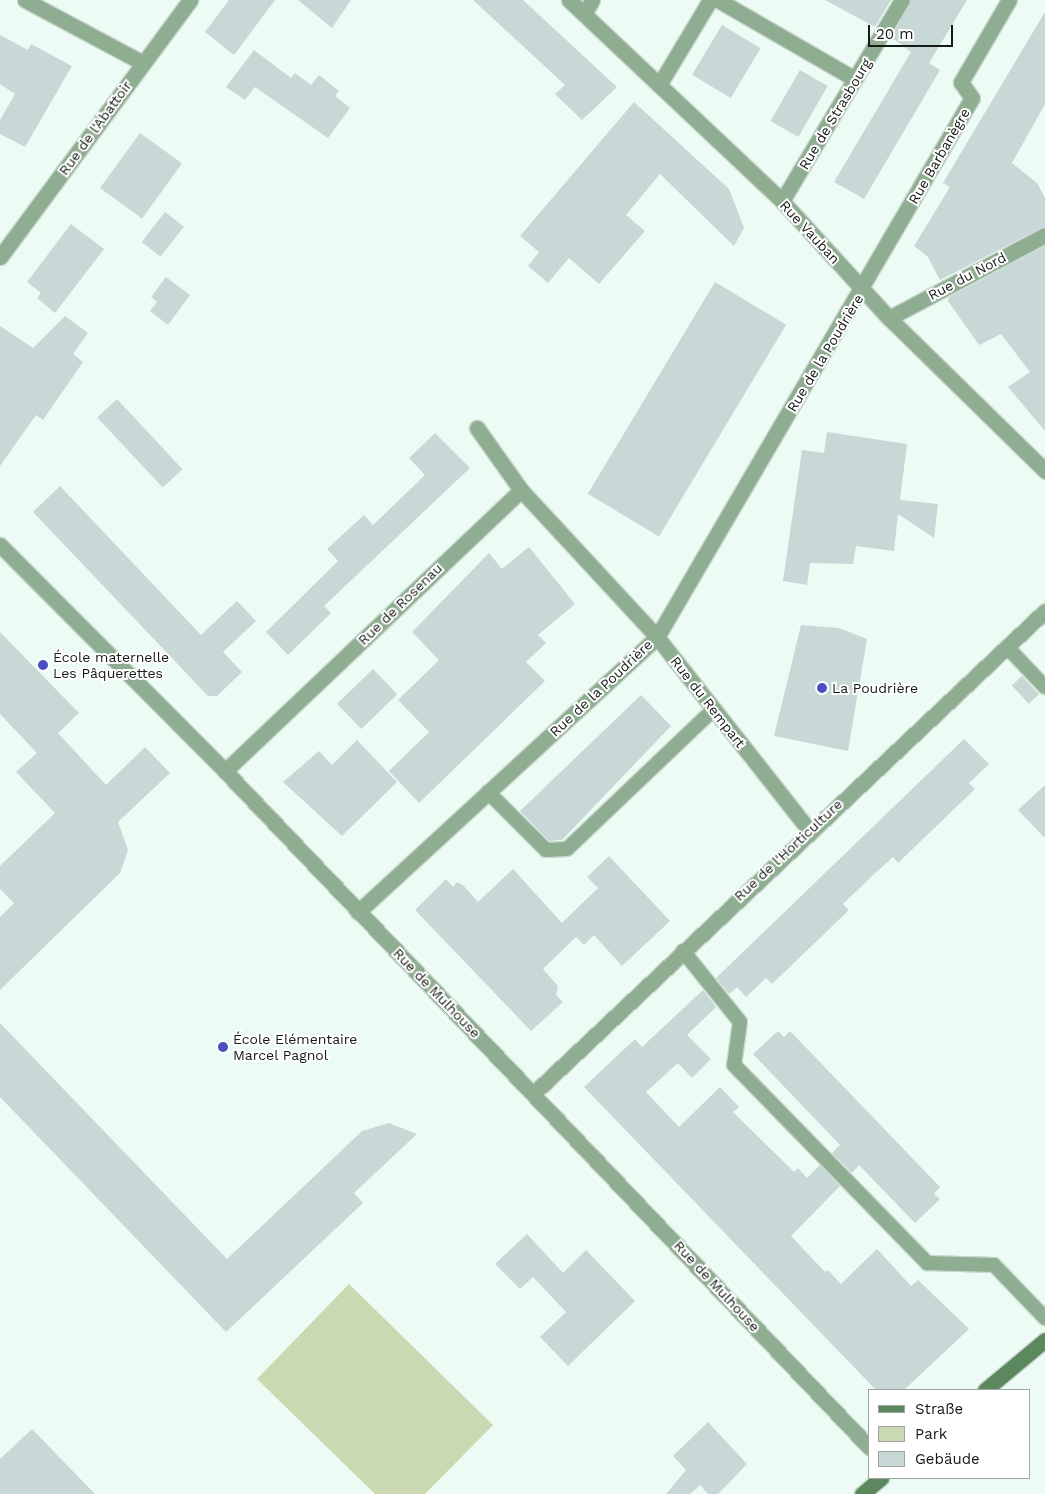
<!DOCTYPE html>
<html>
<head>
<meta charset="utf-8">
<style>
	body { margin:0 }
	#map { position:relative; width:1045px; height:1494px; overflow:hidden; background:#ecfbf4; font-family:"Work Sans",sans-serif }
	div>[style] { position:absolute }
	.green>* { inset:0; background:#cad9b1 }
	.building>* { inset:0; background:#c7d8d6; transform-origin:0 0 }
	.roads { filter:drop-shadow(1px 0 #cad7d1) drop-shadow(-1px 0 #cad7d1) drop-shadow(0 1px #cad7d1) drop-shadow(0 -1px #cad7d1) }
	.lane>* { height:14px; margin:-7px; padding:0 7px; transform-origin:7px; border-radius:7px; background:#8fad90 }
	.street>* { height:15px; margin:-7.5px; padding:0 7.5px; transform-origin:7.5px; border-radius:7.5px; background:#8fad90 }
	.secondary>* { height:15px; margin:-7.5px; padding:0 7.5px; transform-origin:7.5px; border-radius:7.5px; background:#5c885e }
	.dots>* { width:14px; height:14px; translate:-50% -50%; box-sizing:border-box; border:2px solid #fff; border-radius:50% }
	span { translate:-50% -50%; white-space:nowrap; text-align:center; line-height:1.15; -webkit-text-stroke:4px #fff; paint-order:stroke }
	.street-label { font-size:14px; color:#151a18 }
	.poi-label { font-size:14px; color:#151a18 }
	.left { translate:0 -50%; text-align:left }
	.legend { position:absolute; left:868px; top:1389px; width:162px; height:90px; box-sizing:border-box; background:#fff; border:1px solid #a1a3a3; margin:0; padding:6px 9px; list-style:none; font-size:15px; color:#151a18 }
	.legend li { display:flex; align-items:center; gap:10px; height:25px }
	.legend b { width:25px; border:1px solid #a1a3a3 }
	.scale { position:absolute; left:868px; top:25px; width:85px; height:22px; box-sizing:border-box; border:2px solid #151a18; border-top:0; padding-left:6px; font-size:15px; line-height:18px; white-space:nowrap; color:#151a18; -webkit-text-stroke:4px #fff; paint-order:stroke }
</style>
</head>
<body>
<div id="map">
	<div class="green">
		<i style="clip-path:polygon(349px 1284px,493px 1425px,425px 1494px,375px 1494px,257px 1379px)"></i>
	</div>
	<div class="building">
		<i style="clip-path:polygon(229px 0,275px 0,234px 55px,205px 32px)"></i>
		<i style="clip-path:polygon(298px 0,351px 0,332px 28px)"></i>
		<i style="clip-path:polygon(473px 0,523px 0,617px 87px,582px 120px,555px 94px,565px 85px)"></i>
		<i style="clip-path:polygon(825px 0,891px 0,875px 27px)"></i>
		<i style="clip-path:polygon(911px 0,967px 0,929px 63px,940px 70px,864px 199px,834px 182px,911px 52px,891px 37px)"></i>
		<i style="clip-path:polygon(1045px 12px,1045px 104px,1012px 163px,1037px 183px,1045px 198px,1045px 226px,940px 280px,928px 257px,914px 246px,950px 187px,943px 183px)"></i>
		<i style="left:722px;top:25px;width:45px;height:58px;rotate:31deg"></i>
		<i style="clip-path:polygon(0 35px,28px 50px,31px 44px,72px 66px,25px 147px,0 134px,0 120px,15px 94px,0 84px)"></i>
		<i style="clip-path:polygon(254px 50px,291px 78px,295px 73px,311px 85px,319px 75px,339px 91px,335px 96px,350px 108px,328px 138px,255px 87px,245px 100px,226px 87px)"></i>
		<i style="left:800px;top:70px;width:32px;height:59px;rotate:30deg"></i>
		<i style="clip-path:polygon(634px 102px,729px 189px,744px 228px,734px 246px,660px 174px,626px 215px,645px 231px,599px 284px,569px 258px,548px 283px,528px 266px,539px 252px,520px 236px)"></i>
		<i style="left:140px;top:133px;width:52px;height:68px;rotate:36deg"></i>
		<i style="left:165px;top:212px;width:24px;height:38px;rotate:38deg"></i>
		<i style="clip-path:polygon(71px 224px,104px 249px,55px 313px,37px 298px,41px 293px,27px 282px)"></i>
		<i style="clip-path:polygon(1045px 246px,1045px 431px,1008px 387px,1030px 372px,1001px 334px,979px 345px,948px 301px,949px 297px)"></i>
		<i style="clip-path:polygon(166px 277px,190px 295px,168px 325px,150px 311px,157px 302px,151px 297px)"></i>
		<i style="left:715px;top:282px;width:83px;height:247px;rotate:31deg"></i>
		<i style="clip-path:polygon(65px 316px,88px 333px,73px 354px,83px 362px,43px 420px,36px 415px,0 466px,0 326px,33px 348px)"></i>
		<i style="left:117px;top:399px;width:96px;height:27px;rotate:47deg"></i>
		<i style="clip-path:polygon(827px 432px,907px 444px,900px 500px,938px 504px,934px 538px,898px 514px,894px 551px,856px 546px,853px 564px,810px 563px,807px 585px,783px 581px,802px 450px,824px 453px)"></i>
		<i style="clip-path:polygon(435px 433px,470px 468px,324px 606px,331px 613px,288px 655px,266px 632px,338px 561px,327px 549px,364px 515px,373px 525px,425px 475px,409px 458px)"></i>
		<i style="clip-path:polygon(60px 486px,201px 635px,237px 601px,256px 621px,223px 652px,242px 672px,217px 696px,208px 696px,33px 512px)"></i>
		<i style="clip-path:polygon(529px 547px,575px 604px,538px 635px,546px 643px,526px 662px,545px 681px,419px 803px,389px 771px,429px 732px,398px 700px,439px 660px,412px 632px,489px 553px,502px 569px)"></i>
		<i style="clip-path:polygon(801px 625px,839px 628px,867px 639px,848px 751px,774px 736px)"></i>
		<i style="clip-path:polygon(0 632px,79px 713px,58px 733px,106px 785px,145px 747px,170px 773px,118px 822px,128px 850px,120px 873px,0 990px,0 917px,14px 903px,0 889px,0 866px,55px 813px,16px 772px,37px 753px,0 714px)"></i>
		<i style="left:373px;top:669px;width:35px;height:50px;rotate:46deg"></i>
		<i style="left:1022px;top:676px;width:25px;height:14px;rotate:47deg"></i>
		<i style="clip-path:polygon(641px 695px,671px 726px,562px 840px,549px 841px,520px 811px)"></i>
		<i style="clip-path:polygon(964px 739px,989px 764px,969px 783px,975px 789px,898px 863px,893px 857px,871px 877px,843px 904px,849px 910px,772px 984px,766px 978px,746px 997px,737px 987px,729px 994px,716px 978px)"></i>
		<i style="clip-path:polygon(357px 740px,397px 782px,342px 836px,283px 782px,319px 751px,332px 765px)"></i>
		<i style="clip-path:polygon(1045px 785px,1045px 838px,1018px 810px)"></i>
		<i style="clip-path:polygon(609px 856px,670px 921px,622px 966px,594px 935px,584px 945px,576px 937px,543px 969px,558px 986px,556px 995px,563px 1002px,531px 1031px,415px 910px,446px 879px,453px 887px,457px 882px,463px 885px,478px 902px,513px 869px,562px 923px,598px 888px,587px 877px)"></i>
		<i style="clip-path:polygon(703px 990px,716px 1007px,687px 1035px,711px 1059px,692px 1078px,678px 1063px,646px 1092px,679px 1127px,720px 1087px,739px 1107px,733px 1112px,794px 1172px,798px 1168px,807px 1178px,820px 1165px,840px 1186px,791px 1236px,825px 1272px,828px 1270px,841px 1284px,877px 1249px,911px 1286px,918px 1280px,969px 1329px,904px 1390px,876px 1390px,584px 1087px,635px 1039px,642px 1047px)"></i>
		<i style="clip-path:polygon(0 1023px,227px 1259px,362px 1131px,389px 1123px,417px 1134px,354px 1193px,363px 1203px,226px 1332px,0 1097px)"></i>
		<i style="clip-path:polygon(778px 1031px,784px 1037px,790px 1031px,940px 1187px,934px 1194px,940px 1199px,915px 1223px,859px 1165px,852px 1173px,832px 1153px,840px 1145px,753px 1054px)"></i>
		<i style="clip-path:polygon(527px 1234px,563px 1273px,586px 1250px,635px 1301px,568px 1366px,540px 1337px,566px 1312px,533px 1277px,520px 1289px,495px 1264px)"></i>
		<i style="clip-path:polygon(708px 1422px,747px 1464px,718px 1494px,708px 1494px,700px 1485px,690px 1494px,666px 1494px,686px 1470px,673px 1456px)"></i>
		<i style="clip-path:polygon(32px 1429px,95px 1494px,0 1494px,0 1459px)"></i>
	</div>
	<div class="roads">
		<div class="lane">
			<i style="left:1007px;top:647px;width:55px;rotate:46.5deg"></i>
			<i style="left:488px;top:792px;width:82px;rotate:45deg"></i>
			<i style="left:546px;top:850px;width:21px;rotate:-3deg"></i>
			<i style="left:567px;top:849px;width:203px;rotate:-43.6deg"></i>
			<i style="left:683px;top:951px;width:91px;rotate:51.2deg"></i>
			<i style="left:740px;top:1022px;width:43px;rotate:97.9deg"></i>
			<i style="left:734px;top:1065px;width:277px;rotate:45.7deg"></i>
			<i style="left:927px;top:1263px;width:67px;rotate:1.7deg"></i>
			<i style="left:994px;top:1265px;width:74px;rotate:46.1deg"></i>
		</div>
		<div class="street">
			<i style="left:25px;top:0;width:134px;rotate:28.1deg"></i>
			<i style="left:569px;top:0;width:293px;rotate:43.3deg"></i>
			<i style="left:782px;top:201px;width:159px;rotate:47.6deg"></i>
			<i style="left:889px;top:318px;width:219px;rotate:44.4deg"></i>
			<i style="left:718px;top:0;width:158px;rotate:30deg"></i>
			<i style="left:584px;top:14px;width:16px;rotate:-60deg"></i>
			<i style="left:659px;top:85px;width:99px;rotate:-59deg"></i>
			<i style="left:782px;top:201px;width:234px;rotate:-59.2deg"></i>
			<i style="left:0;top:257px;width:320px;rotate:-53.5deg"></i>
			<i style="left:889px;top:318px;width:177px;rotate:-28deg"></i>
			<i style="left:477px;top:428px;width:76px;rotate:54.6deg"></i>
			<i style="left:521px;top:490px;width:200px;rotate:47.2deg"></i>
			<i style="left:657px;top:637px;width:246px;rotate:51.8deg"></i>
			<i style="left:0;top:545px;width:319px;rotate:45.1deg"></i>
			<i style="left:225px;top:771px;width:934px;rotate:46.39deg"></i>
			<i style="left:225px;top:771px;width:408px;rotate:-43.5deg"></i>
			<i style="left:358px;top:912px;width:406px;rotate:-42.6deg"></i>
			<i style="left:657px;top:637px;width:624px;rotate:-59.7deg"></i>
			<i style="left:972px;top:98px;width:19px;rotate:-125deg"></i>
			<i style="left:961px;top:82px;width:95px;rotate:-59.7deg"></i>
			<i style="left:534px;top:1093px;width:702px;rotate:-43.33deg"></i>
		</div>
		<div class="secondary">
			<i style="left:985px;top:1390px;width:78px;rotate:-39.8deg"></i>
			<i style="left:862px;top:1494px;width:25px;rotate:-40deg"></i>
		</div>
	</div>
	<div class="dots">
		<i style="left:43px;top:665px;background:#494ec3"></i>
		<i style="left:822px;top:688px;background:#494ec3"></i>
		<i style="left:223px;top:1047px;background:#494ec3"></i>
	</div>
	<div class="street-label">
		<span style="left:835px;top:114px;rotate:-59deg">Rue de Strasbourg</span>
		<span style="left:95px;top:128px;rotate:-54deg">Rue de l'Abattoir</span>
		<span style="left:939px;top:156px;rotate:-60deg">Rue Barbanègre</span>
		<span style="left:810px;top:232px;rotate:47deg">Rue Vauban</span>
		<span style="left:967px;top:276px;rotate:-28deg">Rue du Nord</span>
		<span style="left:825px;top:353px;rotate:-59deg">Rue de la Poudrière</span>
		<span style="left:400px;top:604px;rotate:-44deg">Rue de Rosenau</span>
		<span style="left:601px;top:688px;rotate:-43deg">Rue de la Poudrière</span>
		<span style="left:708px;top:702px;rotate:52deg">Rue du Rempart</span>
		<span style="left:788px;top:850px;rotate:-43deg">Rue de l'Horticulture</span>
		<span style="left:437px;top:993px;rotate:46deg">Rue de Mulhouse</span>
		<span style="left:717px;top:1286px;rotate:47deg">Rue de Mulhouse</span>
	</div>
	<div class="poi-label">
		<span class="left" style="left:53px;top:665px">École maternelle<br>Les Pâquerettes</span>
		<span class="left" style="left:832px;top:688px">La Poudrière</span>
		<span class="left" style="left:233px;top:1047px">École Elémentaire<br>Marcel Pagnol</span>
	</div>
	<ul class="legend">
	<li><b style="height:6px;background:#5c885e"></b>Straße</li>
	<li><b style="height:14px;background:#cad9b1"></b>Park</li>
	<li><b style="height:14px;background:#c7d8d6"></b>Gebäude</li>
	</ul>
	<div class="scale">20 m</div>
</div>
</body>
</html>
